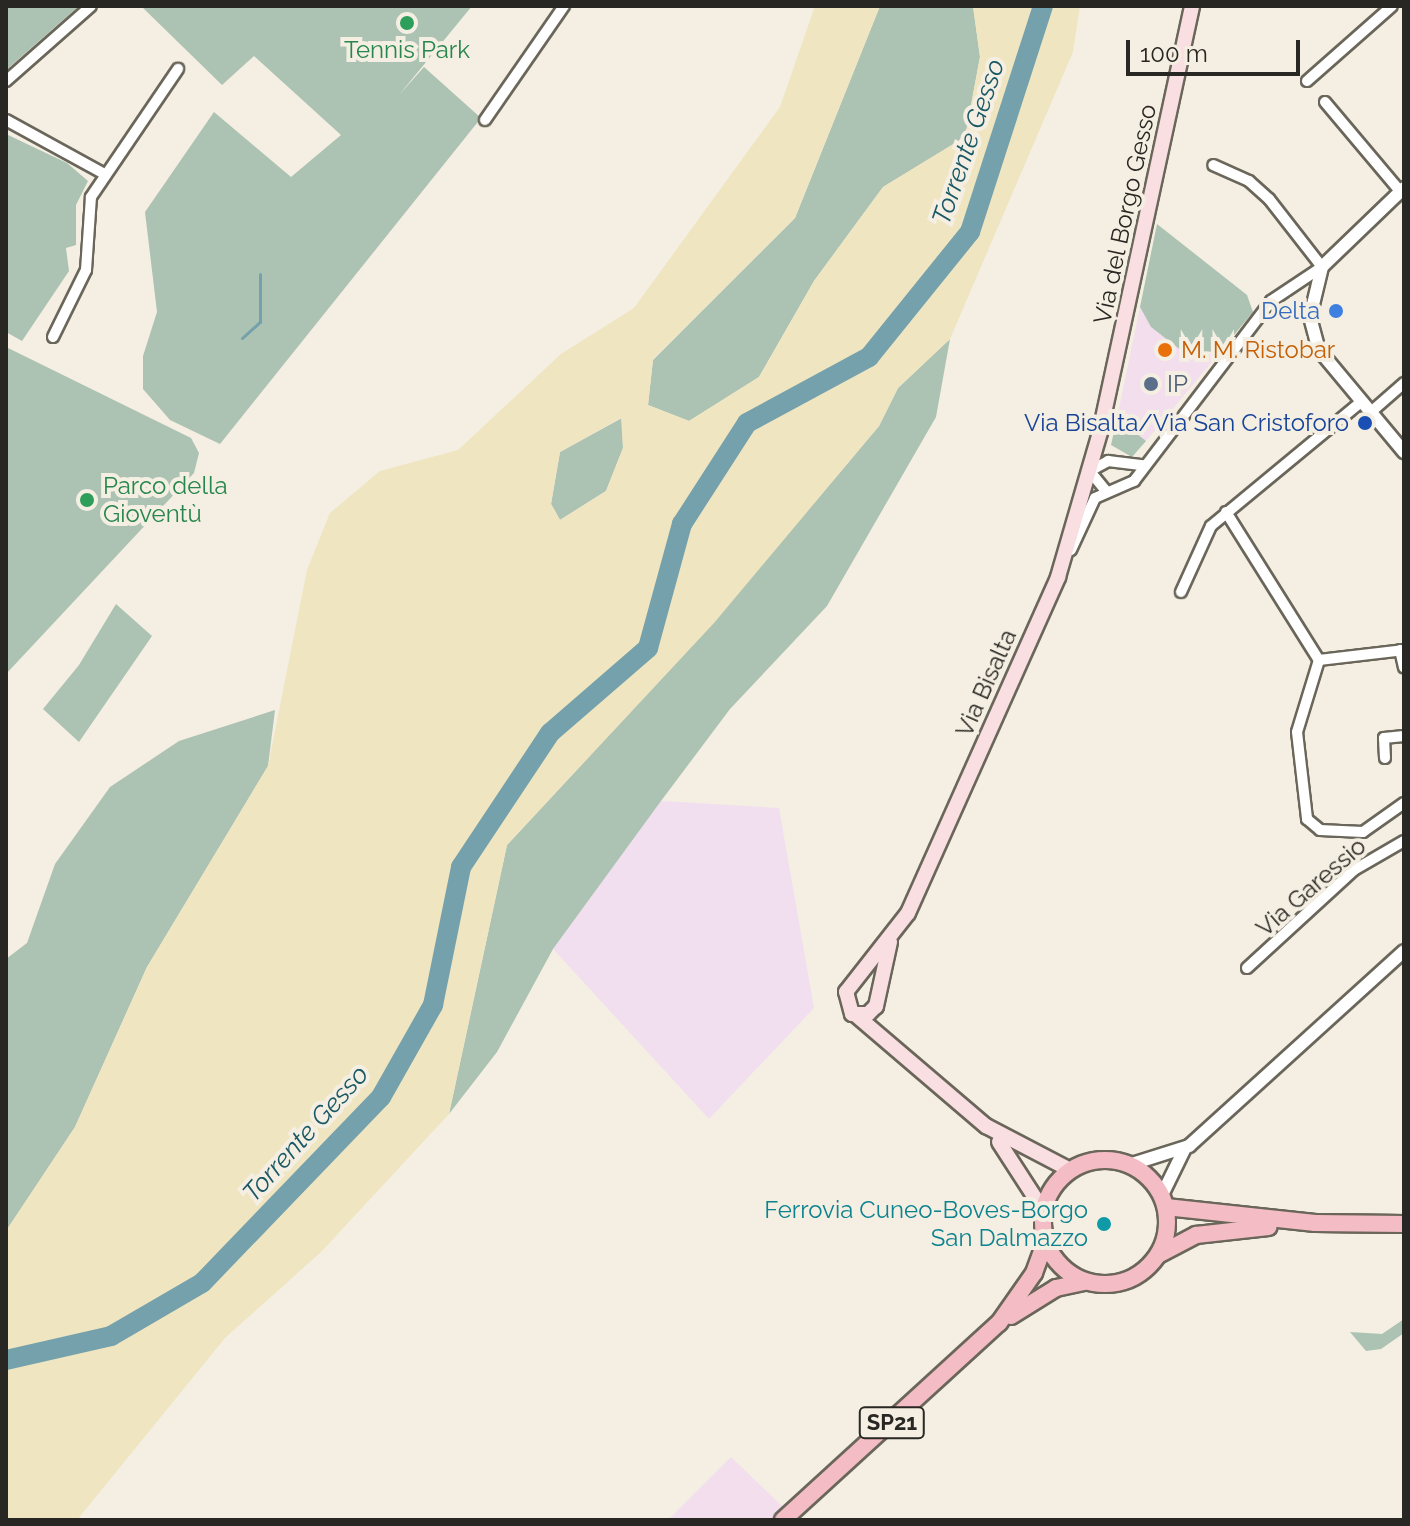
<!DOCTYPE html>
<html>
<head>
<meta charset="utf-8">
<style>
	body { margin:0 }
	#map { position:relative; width:1410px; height:1526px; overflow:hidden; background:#f4efe2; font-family:Raleway,sans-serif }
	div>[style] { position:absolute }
	.commercial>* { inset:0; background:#f3deed }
	.industrial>* { inset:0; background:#f1dff0 }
	.green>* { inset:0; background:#acc2b3 }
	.sand>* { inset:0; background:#efe5c0 }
	.stream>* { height:3px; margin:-1.5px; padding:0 1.5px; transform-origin:1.5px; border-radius:1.5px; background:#74a1ac }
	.river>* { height:20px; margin:-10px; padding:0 10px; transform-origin:10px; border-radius:10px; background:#74a1ac }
	.roads { filter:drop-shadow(2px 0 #6a665a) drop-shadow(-2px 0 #6a665a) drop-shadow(0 2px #6a665a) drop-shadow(0 -2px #6a665a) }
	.minor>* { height:10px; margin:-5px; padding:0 5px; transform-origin:5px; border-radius:5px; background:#fff }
	.tertiary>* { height:12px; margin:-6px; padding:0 6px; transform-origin:6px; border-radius:6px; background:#fff }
	.secondary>* { height:14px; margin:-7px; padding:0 7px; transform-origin:7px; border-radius:7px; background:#f9dee2 }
	.primary>* { height:16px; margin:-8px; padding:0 8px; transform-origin:8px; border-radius:8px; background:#f4bdc5 }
	.primary>.ring { margin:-8px; padding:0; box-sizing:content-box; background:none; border:16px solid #f4bdc5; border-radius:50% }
	.dots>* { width:22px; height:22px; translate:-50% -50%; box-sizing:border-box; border:4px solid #f4efe2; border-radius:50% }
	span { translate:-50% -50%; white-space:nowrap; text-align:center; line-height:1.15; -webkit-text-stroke:8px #f4efe2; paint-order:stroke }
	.shield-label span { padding:2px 6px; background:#f4efe2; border:2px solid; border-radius:6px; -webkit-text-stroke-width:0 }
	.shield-label { font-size:22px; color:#292723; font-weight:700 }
	.leisure-label { font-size:24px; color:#27864d }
	.left { translate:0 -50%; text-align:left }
	.street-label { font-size:24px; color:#292723 }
	.shop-label { font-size:24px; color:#366cbe }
	.right { translate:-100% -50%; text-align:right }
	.food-label { font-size:24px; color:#c56008 }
	.service-label { font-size:24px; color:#4e5e75 }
	.transit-label { font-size:24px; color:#164399 }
	.culture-label { font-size:24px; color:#0d838f }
	.water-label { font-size:26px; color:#195864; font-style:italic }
	.frame { position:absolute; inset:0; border:8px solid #292723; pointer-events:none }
	.scale { position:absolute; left:1126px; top:40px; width:174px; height:36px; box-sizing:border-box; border:4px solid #292723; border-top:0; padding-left:10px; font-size:24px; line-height:28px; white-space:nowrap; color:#292723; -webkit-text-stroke:6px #f4efe2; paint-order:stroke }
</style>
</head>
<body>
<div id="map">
	<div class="commercial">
		<i style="clip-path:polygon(1140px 307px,1151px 327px,1195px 355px,1220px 352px,1146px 441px,1117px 418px)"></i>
		<i style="clip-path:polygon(731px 1457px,784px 1508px,771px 1520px,668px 1520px)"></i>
	</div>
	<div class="industrial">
		<i style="clip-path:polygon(661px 801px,779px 808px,814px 1008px,709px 1119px,553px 949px)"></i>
	</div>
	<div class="green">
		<i style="clip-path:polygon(6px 6px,79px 6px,6px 70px)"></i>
		<i style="clip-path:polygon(141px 6px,472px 6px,399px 95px,424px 67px,481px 118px,220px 444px,170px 420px,143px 389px,143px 356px,157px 312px,145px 212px,214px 112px,291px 177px,341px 135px,254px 56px,222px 85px)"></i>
		<i style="clip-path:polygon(880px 6px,973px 6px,980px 57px,965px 137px,883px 187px,814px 281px,759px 377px,689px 421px,648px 405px,653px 360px,795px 218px)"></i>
		<i style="clip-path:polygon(6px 134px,67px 163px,88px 181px,76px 205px,76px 245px,66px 248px,69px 271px,22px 341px,6px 332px)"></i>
		<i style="clip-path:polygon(1157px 224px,1247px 295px,1253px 312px,1220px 352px,1182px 351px,1151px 327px,1140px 307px)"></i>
		<i style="clip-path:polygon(950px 339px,936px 417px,827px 606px,730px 709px,661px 801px,553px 949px,497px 1052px,449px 1114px,507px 845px,714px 622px,879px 426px,898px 388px)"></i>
		<i style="clip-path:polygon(6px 347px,191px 438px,199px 453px,194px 473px,6px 674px)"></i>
		<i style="clip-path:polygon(622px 418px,623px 448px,606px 491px,560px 520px,551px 504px,560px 452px)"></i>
		<i style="clip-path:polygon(1117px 418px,1146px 441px,1132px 457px,1111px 445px)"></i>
		<i style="clip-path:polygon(116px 604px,152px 636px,79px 742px,43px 709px,79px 665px)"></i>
		<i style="clip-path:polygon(275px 710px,268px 766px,147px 967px,75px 1127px,6px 1231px,6px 959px,27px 943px,55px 864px,110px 787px,179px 741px)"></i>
		<i style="clip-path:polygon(1404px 1319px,1404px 1333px,1381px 1349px,1366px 1351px,1350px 1332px,1382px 1334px)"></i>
	</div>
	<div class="sand">
		<i style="clip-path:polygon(evenodd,815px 6px,880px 6px,795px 218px,653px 359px,648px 405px,689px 421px,759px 377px,814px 281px,883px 187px,965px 137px,980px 57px,973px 6px,1080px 6px,1073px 52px,950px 339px,898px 388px,879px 426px,714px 623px,507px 845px,449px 1114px,321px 1252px,225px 1338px,77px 1520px,6px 1520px,6px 1231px,75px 1127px,147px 967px,268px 766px,307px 570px,330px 513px,380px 471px,458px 450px,561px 354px,634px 308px,780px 107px,815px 6px,621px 418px,623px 448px,606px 491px,560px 520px,551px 504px,560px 452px,621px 418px)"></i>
	</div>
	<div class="stream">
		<i style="left:242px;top:338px;width:24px;rotate:-42deg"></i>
		<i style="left:260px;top:322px;width:48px;rotate:-90deg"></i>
	</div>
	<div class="river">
		<i style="left:6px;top:1360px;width:108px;rotate:-12.9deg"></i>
		<i style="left:111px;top:1336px;width:105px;rotate:-30.2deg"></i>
		<i style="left:202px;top:1283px;width:258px;rotate:-46.1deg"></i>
		<i style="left:381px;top:1097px;width:106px;rotate:-60.5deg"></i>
		<i style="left:433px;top:1005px;width:141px;rotate:-78.5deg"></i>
		<i style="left:461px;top:867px;width:161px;rotate:-56.4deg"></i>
		<i style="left:550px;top:733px;width:130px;rotate:-40.9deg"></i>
		<i style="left:648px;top:648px;width:129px;rotate:-74.7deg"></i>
		<i style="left:682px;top:524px;width:120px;rotate:-57.2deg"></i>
		<i style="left:747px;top:423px;width:139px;rotate:-28.4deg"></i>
		<i style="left:869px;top:357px;width:161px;rotate:-51.1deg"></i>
		<i style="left:970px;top:232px;width:237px;rotate:-72.1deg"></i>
	</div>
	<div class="roads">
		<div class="minor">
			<i style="left:6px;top:81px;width:113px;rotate:-41.4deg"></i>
			<i style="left:1307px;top:81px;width:113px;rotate:-41.4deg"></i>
			<i style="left:1325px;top:102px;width:116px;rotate:49.9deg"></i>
			<i style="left:6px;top:120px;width:111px;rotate:28.7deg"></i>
			<i style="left:485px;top:120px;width:139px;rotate:-55.3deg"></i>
			<i style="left:53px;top:337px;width:75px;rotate:-63.8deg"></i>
			<i style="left:86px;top:270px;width:73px;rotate:-86.1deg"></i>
			<i style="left:91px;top:197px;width:155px;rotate:-55.8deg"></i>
			<i style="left:1371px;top:412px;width:44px;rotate:-41.3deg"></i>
			<i style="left:1108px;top:461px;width:35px;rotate:7deg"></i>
			<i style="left:1106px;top:491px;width:26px;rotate:-129deg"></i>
			<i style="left:1090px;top:471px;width:21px;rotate:-29deg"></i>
			<i style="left:1226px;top:512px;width:175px;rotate:57.9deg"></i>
			<i style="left:1319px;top:660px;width:75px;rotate:107deg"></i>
			<i style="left:1297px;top:732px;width:88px;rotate:83.4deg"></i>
			<i style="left:1307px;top:819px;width:17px;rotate:40deg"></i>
			<i style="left:1320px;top:830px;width:43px;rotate:2.7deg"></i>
			<i style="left:1363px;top:832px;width:50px;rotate:-35.3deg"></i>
			<i style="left:1071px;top:550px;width:57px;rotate:-65.2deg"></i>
			<i style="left:1095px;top:498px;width:43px;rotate:-23.6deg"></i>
			<i style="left:1134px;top:481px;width:226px;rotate:-52.7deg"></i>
			<i style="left:1271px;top:301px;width:61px;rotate:-33.7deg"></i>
			<i style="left:1322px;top:267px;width:86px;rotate:-127.9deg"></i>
			<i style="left:1269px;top:199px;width:27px;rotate:-138deg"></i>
			<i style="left:1249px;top:181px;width:39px;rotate:-156deg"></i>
			<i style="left:1181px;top:592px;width:72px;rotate:-65.6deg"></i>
			<i style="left:1211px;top:526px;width:196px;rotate:-39.6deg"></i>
			<i style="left:1400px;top:650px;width:18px;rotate:77deg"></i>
			<i style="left:1319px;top:660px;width:86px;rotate:-6.7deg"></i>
			<i style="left:1385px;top:758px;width:20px;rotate:-93deg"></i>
			<i style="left:1384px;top:738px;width:20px;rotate:-6deg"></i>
			<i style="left:1247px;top:968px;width:145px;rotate:-42.5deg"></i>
			<i style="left:1354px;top:870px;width:58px;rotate:-30.1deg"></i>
		</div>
		<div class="tertiary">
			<i style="left:1404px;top:188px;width:114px;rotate:136.1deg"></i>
			<i style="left:1322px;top:267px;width:51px;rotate:103.5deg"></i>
			<i style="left:1310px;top:317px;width:34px;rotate:75deg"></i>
			<i style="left:1319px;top:350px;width:133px;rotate:50.2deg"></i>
			<i style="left:1129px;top:1165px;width:63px;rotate:-17.6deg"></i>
			<i style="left:1189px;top:1146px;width:290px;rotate:-42.2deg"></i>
			<i style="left:1162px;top:1195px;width:50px;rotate:-63.9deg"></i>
		</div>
		<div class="secondary">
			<i style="left:890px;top:942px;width:66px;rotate:102.3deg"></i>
			<i style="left:876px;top:1006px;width:11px;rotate:135deg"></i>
			<i style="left:868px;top:1014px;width:16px;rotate:180deg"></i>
			<i style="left:852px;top:1014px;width:23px;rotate:-105deg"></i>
			<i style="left:846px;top:992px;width:100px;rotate:-51.9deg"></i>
			<i style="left:908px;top:913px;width:368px;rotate:-65.9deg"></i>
			<i style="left:1058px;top:577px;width:151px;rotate:-73.8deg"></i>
			<i style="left:1100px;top:432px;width:436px;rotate:-77.8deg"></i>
			<i style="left:857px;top:1016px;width:170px;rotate:40.5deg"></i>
			<i style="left:986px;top:1126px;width:95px;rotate:27.6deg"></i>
			<i style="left:999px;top:1142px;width:81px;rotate:57.1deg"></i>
		</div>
		<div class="primary">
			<i class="ring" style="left:1043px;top:1160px;width:108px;height:108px"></i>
			<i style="left:1166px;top:1207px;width:150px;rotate:6.1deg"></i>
			<i style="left:1315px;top:1223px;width:89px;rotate:0.6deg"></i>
			<i style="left:1160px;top:1254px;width:41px;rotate:-27.8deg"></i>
			<i style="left:1196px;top:1235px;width:73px;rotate:-6.3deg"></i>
			<i style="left:1011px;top:1316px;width:53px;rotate:-31.9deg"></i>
			<i style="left:1056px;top:1288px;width:30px;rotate:-12deg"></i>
			<i style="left:783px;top:1520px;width:292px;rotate:-42.4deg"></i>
			<i style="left:999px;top:1323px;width:61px;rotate:-55deg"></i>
			<i style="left:1034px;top:1273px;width:33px;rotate:-70deg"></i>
		</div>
	</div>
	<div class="dots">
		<i style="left:407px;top:23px;background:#2e9e5b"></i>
		<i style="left:1336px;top:311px;background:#3f7fe0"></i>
		<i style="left:1165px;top:350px;background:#e8710a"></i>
		<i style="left:1151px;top:384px;background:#5c6f8a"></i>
		<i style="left:1365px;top:423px;background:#1a4fb4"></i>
		<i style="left:87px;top:500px;background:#2e9e5b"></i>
		<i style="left:1104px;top:1224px;background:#0f9aa8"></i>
	</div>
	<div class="shield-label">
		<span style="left:892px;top:1423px">SP21</span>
	</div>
	<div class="leisure-label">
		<span style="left:407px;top:50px">Tennis Park</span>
		<span class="left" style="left:103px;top:500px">Parco della<br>Gioventù</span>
	</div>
	<div class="street-label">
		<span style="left:1125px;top:214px;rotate:-78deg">Via del Borgo Gesso</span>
		<span style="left:986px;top:683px;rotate:-66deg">Via Bisalta</span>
		<span style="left:1311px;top:887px;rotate:-41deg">Via Garessio</span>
	</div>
	<div class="shop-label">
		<span class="right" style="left:1320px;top:311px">Delta</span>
	</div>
	<div class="food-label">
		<span class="left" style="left:1181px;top:350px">M. M. Ristobar</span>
	</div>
	<div class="service-label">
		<span class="left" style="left:1167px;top:384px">IP</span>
	</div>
	<div class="transit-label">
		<span class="right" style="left:1349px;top:423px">Via Bisalta/Via San Cristoforo</span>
	</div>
	<div class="culture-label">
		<span class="right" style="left:1088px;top:1224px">Ferrovia Cuneo-Boves-Borgo<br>San Dalmazzo</span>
	</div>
	<div class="water-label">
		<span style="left:969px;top:142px;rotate:-71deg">Torrente Gesso</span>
		<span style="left:306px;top:1134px;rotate:-48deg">Torrente Gesso</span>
	</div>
	<div class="frame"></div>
	<div class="scale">100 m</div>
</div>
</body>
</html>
